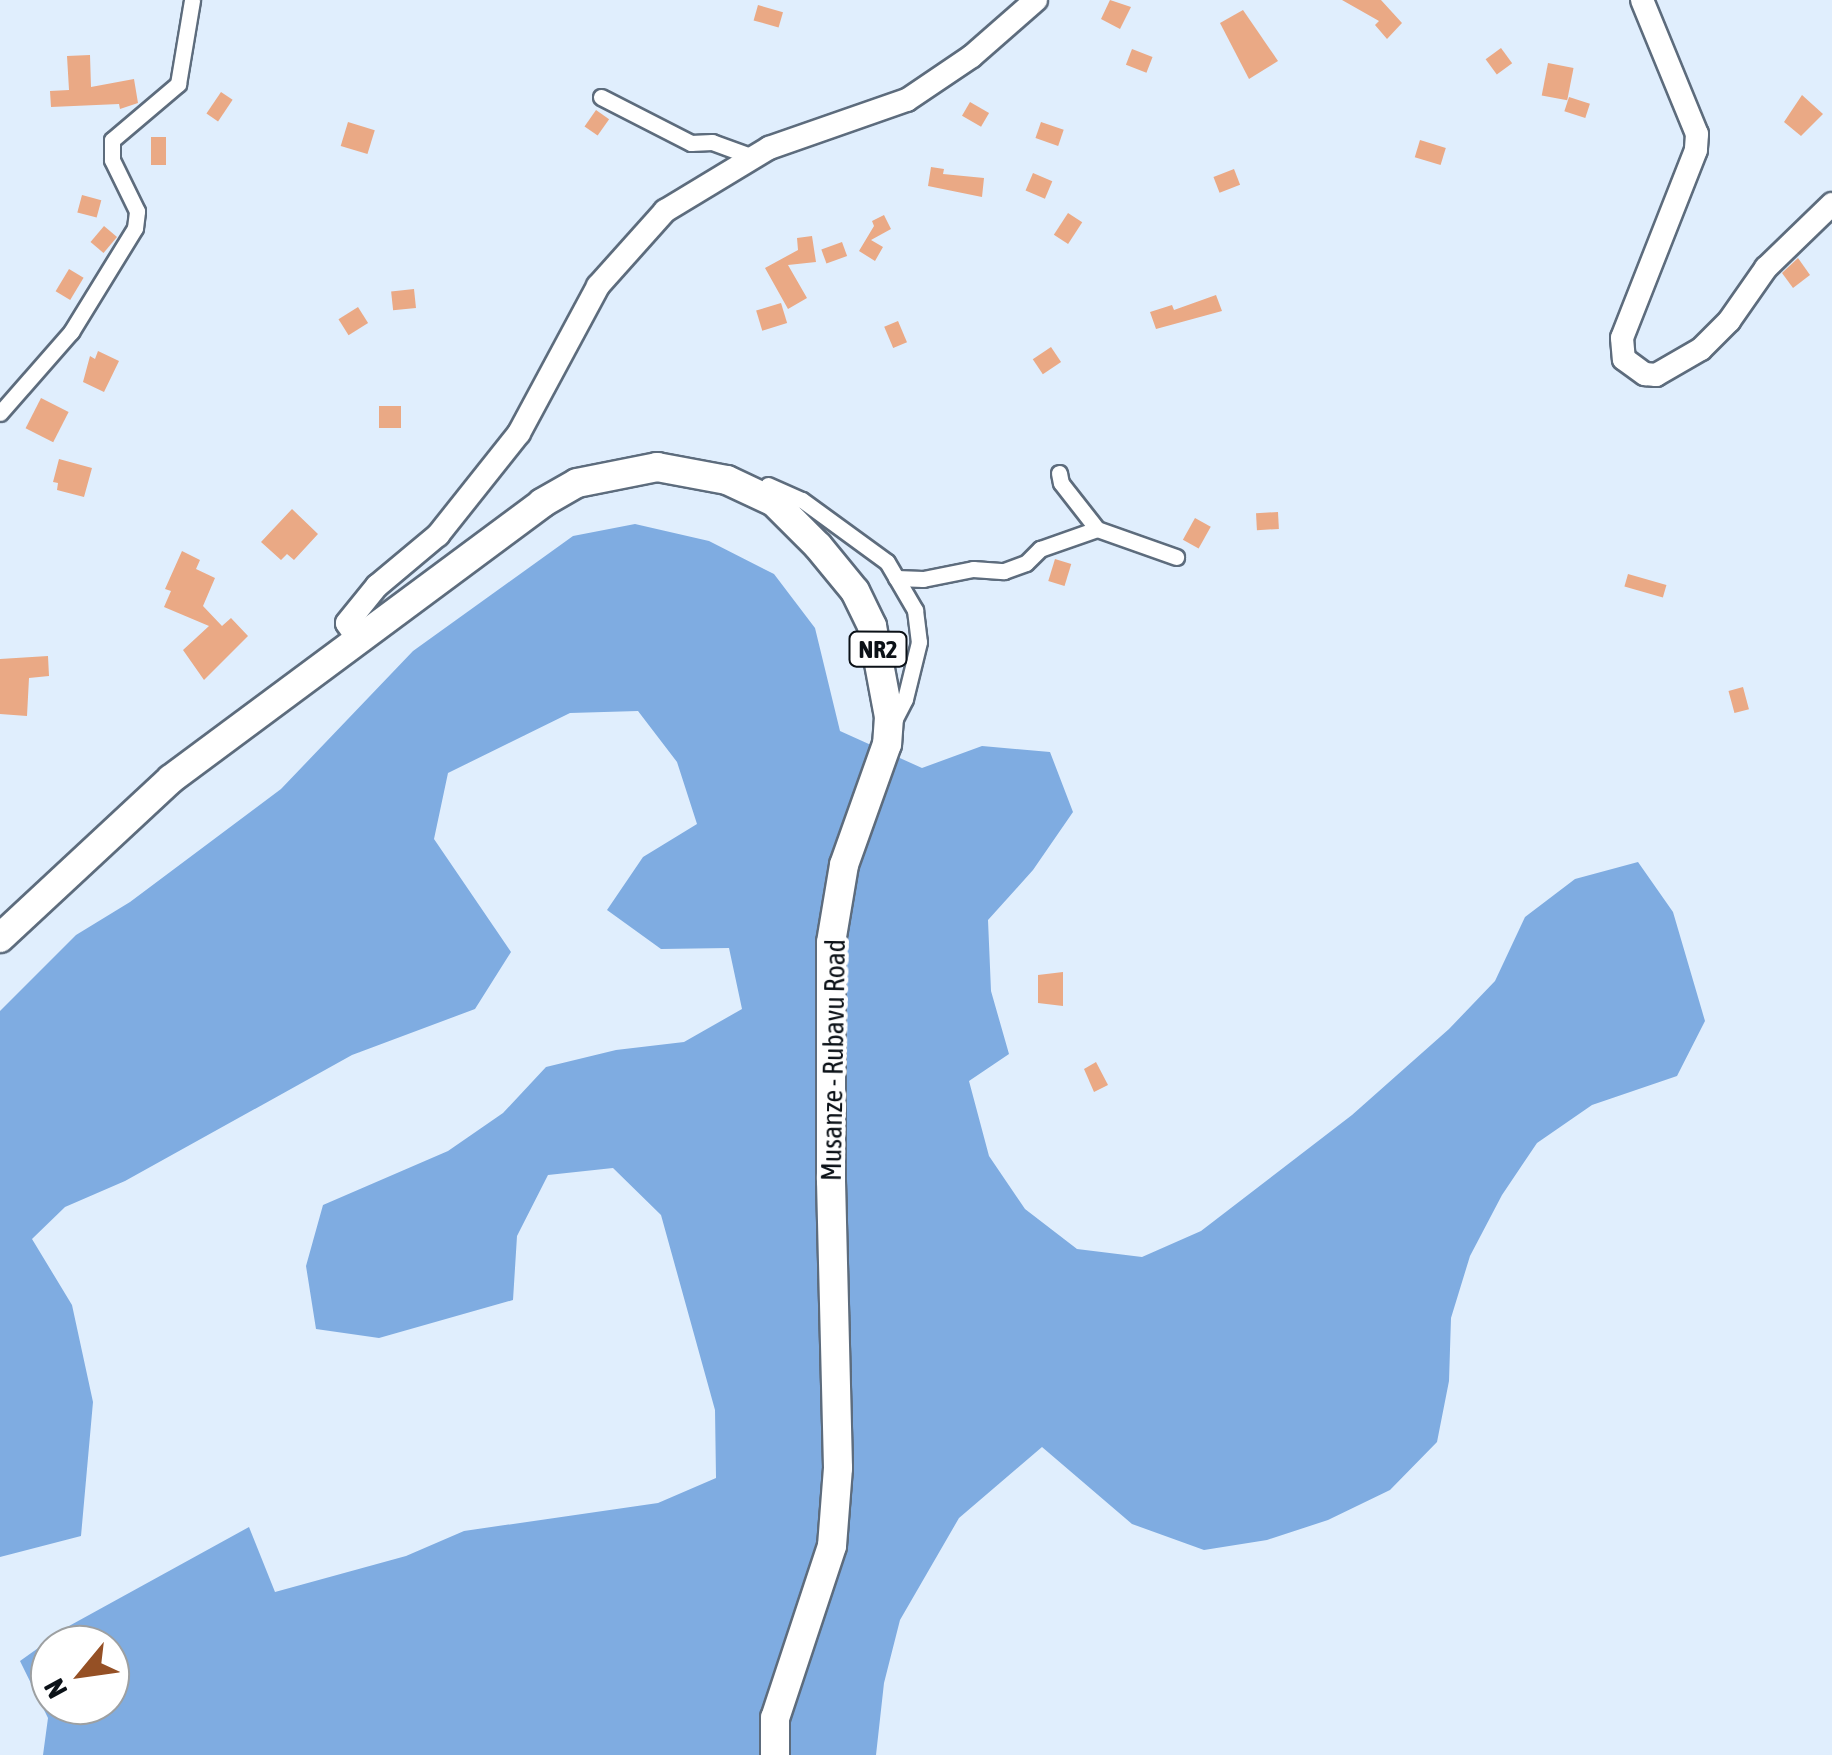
<!DOCTYPE html>
<html>
<head>
<meta charset="utf-8">
<style>
	body { margin:0 }
	#map { position:relative; width:1832px; height:1755px; overflow:hidden; background:#e0eefd; font-family:"Asap Condensed",sans-serif }
	div>[style] { position:absolute }
	.forest>* { inset:0; background:#7face1 }
	.building>* { inset:0; background:#eaa985; transform-origin:0 0 }
	.roads { filter:drop-shadow(2px 0 #5d6c7d) drop-shadow(-2px 0 #5d6c7d) drop-shadow(0 2px #5d6c7d) drop-shadow(0 -2px #5d6c7d) }
	.minor>* { height:15px; margin:-7.5px; padding:0 7.5px; transform-origin:7.5px; border-radius:7.5px; background:#fff }
	.secondary>* { height:22px; margin:-11px; padding:0 11px; transform-origin:11px; border-radius:11px; background:#fff }
	.trunk>* { height:28px; margin:-14px; padding:0 14px; transform-origin:14px; border-radius:14px; background:#fff }
	span { translate:-50% -50%; white-space:nowrap; text-align:center; line-height:1.15; -webkit-text-stroke:8px #fff; paint-order:stroke }
	.shield-label span { padding:2px 8px; background:#fff; border:2px solid; border-radius:8px; -webkit-text-stroke-width:0 }
	.shield-label { font-size:25px; color:#0b1117; font-weight:700 }
	.street-label { font-size:28px; color:#0b1117 }
	.north { position:absolute; left:30px; top:1625px; width:100px; height:100px; box-sizing:border-box; background:#fff; border:2px solid #9da0a2; border-radius:50%; rotate:241deg; font-size:28px; font-weight:700; line-height:40px; text-align:center; color:#0b1117 }
	.north::after { content:''; display:block; margin:auto; width:35px; height:45px; background:#955025; clip-path:polygon(50% 0,100% 100%,50% 72%,0 100%) }
</style>
</head>
<body>
<div id="map">
	<div class="forest">
		<i style="clip-path:polygon(evenodd,635px 524px,709px 541px,774px 574px,815px 628px,840px 731px,922px 768px,982px 746px,1050px 752px,1073px 812px,1033px 870px,988px 920px,991px 991px,1009px 1054px,969px 1081px,989px 1156px,1025px 1209px,1077px 1249px,1142px 1257px,1201px 1231px,1352px 1115px,1449px 1029px,1495px 981px,1525px 917px,1575px 879px,1638px 862px,1673px 912px,1705px 1021px,1677px 1076px,1592px 1105px,1537px 1143px,1502px 1195px,1470px 1256px,1451px 1318px,1449px 1381px,1437px 1442px,1390px 1490px,1328px 1520px,1267px 1540px,1204px 1550px,1132px 1524px,1042px 1447px,959px 1518px,900px 1620px,884px 1683px,876px 1755px,43px 1755px,48px 1718px,20px 1661px,69px 1626px,249px 1527px,275px 1592px,406px 1556px,464px 1531px,658px 1503px,716px 1478px,715px 1410px,661px 1215px,613px 1168px,548px 1175px,517px 1236px,513px 1300px,379px 1338px,316px 1329px,306px 1266px,323px 1205px,448px 1151px,503px 1113px,546px 1067px,616px 1050px,684px 1042px,742px 1009px,729px 948px,661px 949px,607px 910px,643px 857px,697px 824px,677px 762px,638px 711px,570px 713px,448px 773px,434px 839px,511px 952px,475px 1009px,352px 1055px,125px 1181px,65px 1207px,32px 1239px,72px 1305px,93px 1402px,81px 1536px,0 1557px,0 1011px,76px 935px,130px 902px,281px 789px,413px 651px,573px 536px,635px 524px,50px 1645px,110px 1645px,110px 1705px,50px 1705px,50px 1645px)"></i>
	</div>
	<div class="building">
		<i style="clip-path:polygon(1110px 0,1131px 7px,1120px 29px,1101px 19px)"></i>
		<i style="clip-path:polygon(1342px 0,1381px 0,1402px 23px,1387px 39px,1375px 25px,1379px 21px)"></i>
		<i style="left:758px;top:5px;width:26px;height:16px;rotate:16deg"></i>
		<i style="clip-path:polygon(1243px 10px,1278px 61px,1249px 79px,1220px 23px)"></i>
		<i style="left:1501px;top:48px;width:19px;height:19px;rotate:54deg"></i>
		<i style="left:1132px;top:49px;width:22px;height:17px;rotate:21deg"></i>
		<i style="clip-path:polygon(90px 55px,91px 87px,134px 79px,138px 103px,120px 109px,119px 104px,51px 107px,50px 91px,69px 90px,67px 56px)"></i>
		<i style="left:1548px;top:63px;width:26px;height:33px;rotate:11deg"></i>
		<i style="left:221px;top:92px;width:14px;height:26px;rotate:34deg"></i>
		<i style="clip-path:polygon(1802px 95px,1823px 114px,1801px 136px,1784px 122px)"></i>
		<i style="left:1569px;top:97px;width:22px;height:15px;rotate:18deg"></i>
		<i style="left:970px;top:102px;width:22px;height:16px;rotate:30deg"></i>
		<i style="left:596px;top:110px;width:16px;height:20px;rotate:35deg"></i>
		<i style="left:348px;top:122px;width:28px;height:25px;rotate:17deg"></i>
		<i style="left:1041px;top:122px;width:24px;height:17px;rotate:19deg"></i>
		<i style="left:151px;top:137px;width:15px;height:28px"></i>
		<i style="left:1420px;top:140px;width:27px;height:18px;rotate:17deg"></i>
		<i style="clip-path:polygon(931px 167px,944px 169px,943px 174px,984px 178px,982px 197px,928px 186px)"></i>
		<i style="left:1234px;top:169px;width:17px;height:22px;rotate:69deg"></i>
		<i style="left:1033px;top:173px;width:21px;height:19px;rotate:23deg"></i>
		<i style="left:82px;top:195px;width:20px;height:18px;rotate:15deg"></i>
		<i style="left:1068px;top:213px;width:17px;height:26px;rotate:33deg"></i>
		<i style="clip-path:polygon(884px 215px,891px 229px,871px 240px,883px 247px,875px 261px,859px 251px,874px 226px,872px 221px)"></i>
		<i style="left:104px;top:226px;width:17px;height:21px;rotate:40deg"></i>
		<i style="clip-path:polygon(812px 236px,816px 262px,788px 265px,807px 298px,788px 309px,765px 268px,798px 250px,797px 238px)"></i>
		<i style="left:842px;top:242px;width:15px;height:22px;rotate:70deg"></i>
		<i style="clip-path:polygon(1798px 258px,1810px 275px,1793px 288px,1782px 273px)"></i>
		<i style="left:69px;top:269px;width:17px;height:26px;rotate:31deg"></i>
		<i style="left:414px;top:289px;width:19px;height:23px;rotate:84deg"></i>
		<i style="clip-path:polygon(1216px 295px,1222px 311px,1156px 329px,1150px 312px,1172px 305px,1174px 310px)"></i>
		<i style="left:781px;top:303px;width:21px;height:26px;rotate:73deg"></i>
		<i style="left:358px;top:307px;width:19px;height:23px;rotate:58deg"></i>
		<i style="left:898px;top:321px;width:23px;height:15px;rotate:67deg"></i>
		<i style="left:1051px;top:347px;width:18px;height:22px;rotate:56deg"></i>
		<i style="clip-path:polygon(98px 351px,119px 361px,104px 392px,83px 382px,90px 356px,95px 359px)"></i>
		<i style="left:41px;top:398px;width:31px;height:34px;rotate:27deg"></i>
		<i style="left:401px;top:406px;width:22px;height:22px;rotate:90deg"></i>
		<i style="clip-path:polygon(59px 459px,92px 468px,84px 497px,57px 490px,58px 483px,53px 482px)"></i>
		<i style="clip-path:polygon(292px 509px,318px 534px,294px 560px,287px 554px,281px 560px,261px 542px)"></i>
		<i style="left:1278px;top:512px;width:17px;height:22px;rotate:87deg"></i>
		<i style="left:1195px;top:518px;width:18px;height:25px;rotate:29deg"></i>
		<i style="clip-path:polygon(182px 551px,200px 560px,196px 569px,215px 578px,203px 606px,222px 626px,231px 618px,248px 636px,204px 680px,183px 650px,209px 626px,164px 607px,171px 591px,165px 589px)"></i>
		<i style="left:1055px;top:559px;width:17px;height:23px;rotate:17deg"></i>
		<i style="left:1628px;top:574px;width:40px;height:13px;rotate:16deg"></i>
		<i style="clip-path:polygon(48px 656px,49px 676px,29px 678px,27px 716px,0 714px,0 659px)"></i>
		<i style="left:1743px;top:687px;width:23px;height:15px;rotate:75deg"></i>
		<i style="clip-path:polygon(1063px 972px,1063px 1006px,1038px 1003px,1038px 975px)"></i>
		<i style="clip-path:polygon(1096px 1062px,1108px 1085px,1094px 1092px,1084px 1069px)"></i>
	</div>
	<div class="roads">
		<div class="minor">
			<i style="left:601px;top:97px;width:101px;rotate:27.1deg"></i>
			<i style="left:691px;top:143px;width:21px;rotate:-3deg"></i>
			<i style="left:712px;top:142px;width:44px;rotate:20.1deg"></i>
			<i style="left:0;top:413px;width:108px;rotate:-48.8deg"></i>
			<i style="left:71px;top:332px;width:122px;rotate:-58.4deg"></i>
			<i style="left:135px;top:228px;width:17px;rotate:-83deg"></i>
			<i style="left:137px;top:211px;width:57px;rotate:-116.1deg"></i>
			<i style="left:112px;top:160px;width:20px;rotate:-90deg"></i>
			<i style="left:112px;top:140px;width:87px;rotate:-40.3deg"></i>
			<i style="left:178px;top:84px;width:85px;rotate:-80.5deg"></i>
			<i style="left:1059px;top:473px;width:10px;rotate:79deg"></i>
			<i style="left:1061px;top:483px;width:58px;rotate:52deg"></i>
			<i style="left:768px;top:485px;width:37px;rotate:24deg"></i>
			<i style="left:802px;top:500px;width:105px;rotate:36.1deg"></i>
			<i style="left:887px;top:562px;width:56px;rotate:59.7deg"></i>
			<i style="left:915px;top:610px;width:32px;rotate:83deg"></i>
			<i style="left:919px;top:642px;width:59px;rotate:103.8deg"></i>
			<i style="left:905px;top:699px;width:28px;rotate:117deg"></i>
			<i style="left:896px;top:578px;width:27px;rotate:2deg"></i>
			<i style="left:923px;top:579px;width:51px;rotate:-11.3deg"></i>
			<i style="left:973px;top:569px;width:31px;rotate:4deg"></i>
			<i style="left:1004px;top:571px;width:23px;rotate:-20deg"></i>
			<i style="left:1026px;top:563px;width:20px;rotate:-45deg"></i>
			<i style="left:1040px;top:549px;width:60px;rotate:-19.3deg"></i>
			<i style="left:1097px;top:529px;width:84px;rotate:19.5deg"></i>
		</div>
		<div class="secondary">
			<i style="left:1642px;top:0;width:145px;rotate:67.7deg"></i>
			<i style="left:1697px;top:134px;width:16px;rotate:94deg"></i>
			<i style="left:1696px;top:150px;width:202px;rotate:111.5deg"></i>
			<i style="left:1622px;top:338px;width:21px;rotate:85deg"></i>
			<i style="left:1624px;top:359px;width:26px;rotate:36deg"></i>
			<i style="left:1645px;top:374px;width:11px;rotate:5deg"></i>
			<i style="left:1656px;top:375px;width:52px;rotate:-30deg"></i>
			<i style="left:1701px;top:349px;width:40px;rotate:-45deg"></i>
			<i style="left:1729px;top:321px;width:65px;rotate:-55.1deg"></i>
			<i style="left:1766px;top:268px;width:92px;rotate:-44.1deg"></i>
			<i style="left:358px;top:639px;width:19px;rotate:-125deg"></i>
			<i style="left:347px;top:623px;width:48px;rotate:-51deg"></i>
			<i style="left:377px;top:586px;width:80px;rotate:-39.9deg"></i>
			<i style="left:438px;top:535px;width:130px;rotate:-51.5deg"></i>
			<i style="left:519px;top:433px;width:167px;rotate:-61.7deg"></i>
			<i style="left:598px;top:286px;width:101px;rotate:-48.2deg"></i>
			<i style="left:665px;top:211px;width:122px;rotate:-31.2deg"></i>
			<i style="left:769px;top:148px;width:146px;rotate:-19.2deg"></i>
			<i style="left:907px;top:100px;width:78px;rotate:-34.1deg"></i>
			<i style="left:972px;top:56px;width:85px;rotate:-41.2deg"></i>
		</div>
		<div class="trunk">
			<i style="left:0;top:938px;width:233px;rotate:-42.9deg"></i>
			<i style="left:171px;top:779px;width:462px;rotate:-36.6deg"></i>
			<i style="left:542px;top:503px;width:40px;rotate:-29.7deg"></i>
			<i style="left:577px;top:483px;width:82px;rotate:-11.3deg"></i>
			<i style="left:657px;top:467px;width:71px;rotate:10.5deg"></i>
			<i style="left:727px;top:480px;width:52px;rotate:25.1deg"></i>
			<i style="left:774px;top:502px;width:62px;rotate:45deg"></i>
			<i style="left:818px;top:546px;width:58px;rotate:50.6deg"></i>
			<i style="left:855px;top:591px;width:39px;rotate:64deg"></i>
			<i style="left:872px;top:626px;width:93px;rotate:79.4deg"></i>
			<i style="left:889px;top:717px;width:27px;rotate:94deg"></i>
			<i style="left:887px;top:744px;width:128px;rotate:109.6deg"></i>
			<i style="left:844px;top:865px;width:79px;rotate:99.5deg"></i>
			<i style="left:831px;top:943px;width:238px;rotate:90deg"></i>
			<i style="left:831px;top:1181px;width:287px;rotate:88.6deg"></i>
			<i style="left:838px;top:1468px;width:78px;rotate:94.4deg"></i>
			<i style="left:832px;top:1546px;width:181px;rotate:108.3deg"></i>
			<i style="left:775px;top:1718px;width:37px;rotate:90deg"></i>
		</div>
	</div>
	<div class="shield-label">
		<span style="left:878px;top:649px">NR2</span>
	</div>
	<div class="street-label">
		<span style="left:833px;top:1060px;rotate:-89deg">Musanze - Rubavu Road</span>
	</div>
	<div class="north">N</div>
</div>
</body>
</html>
